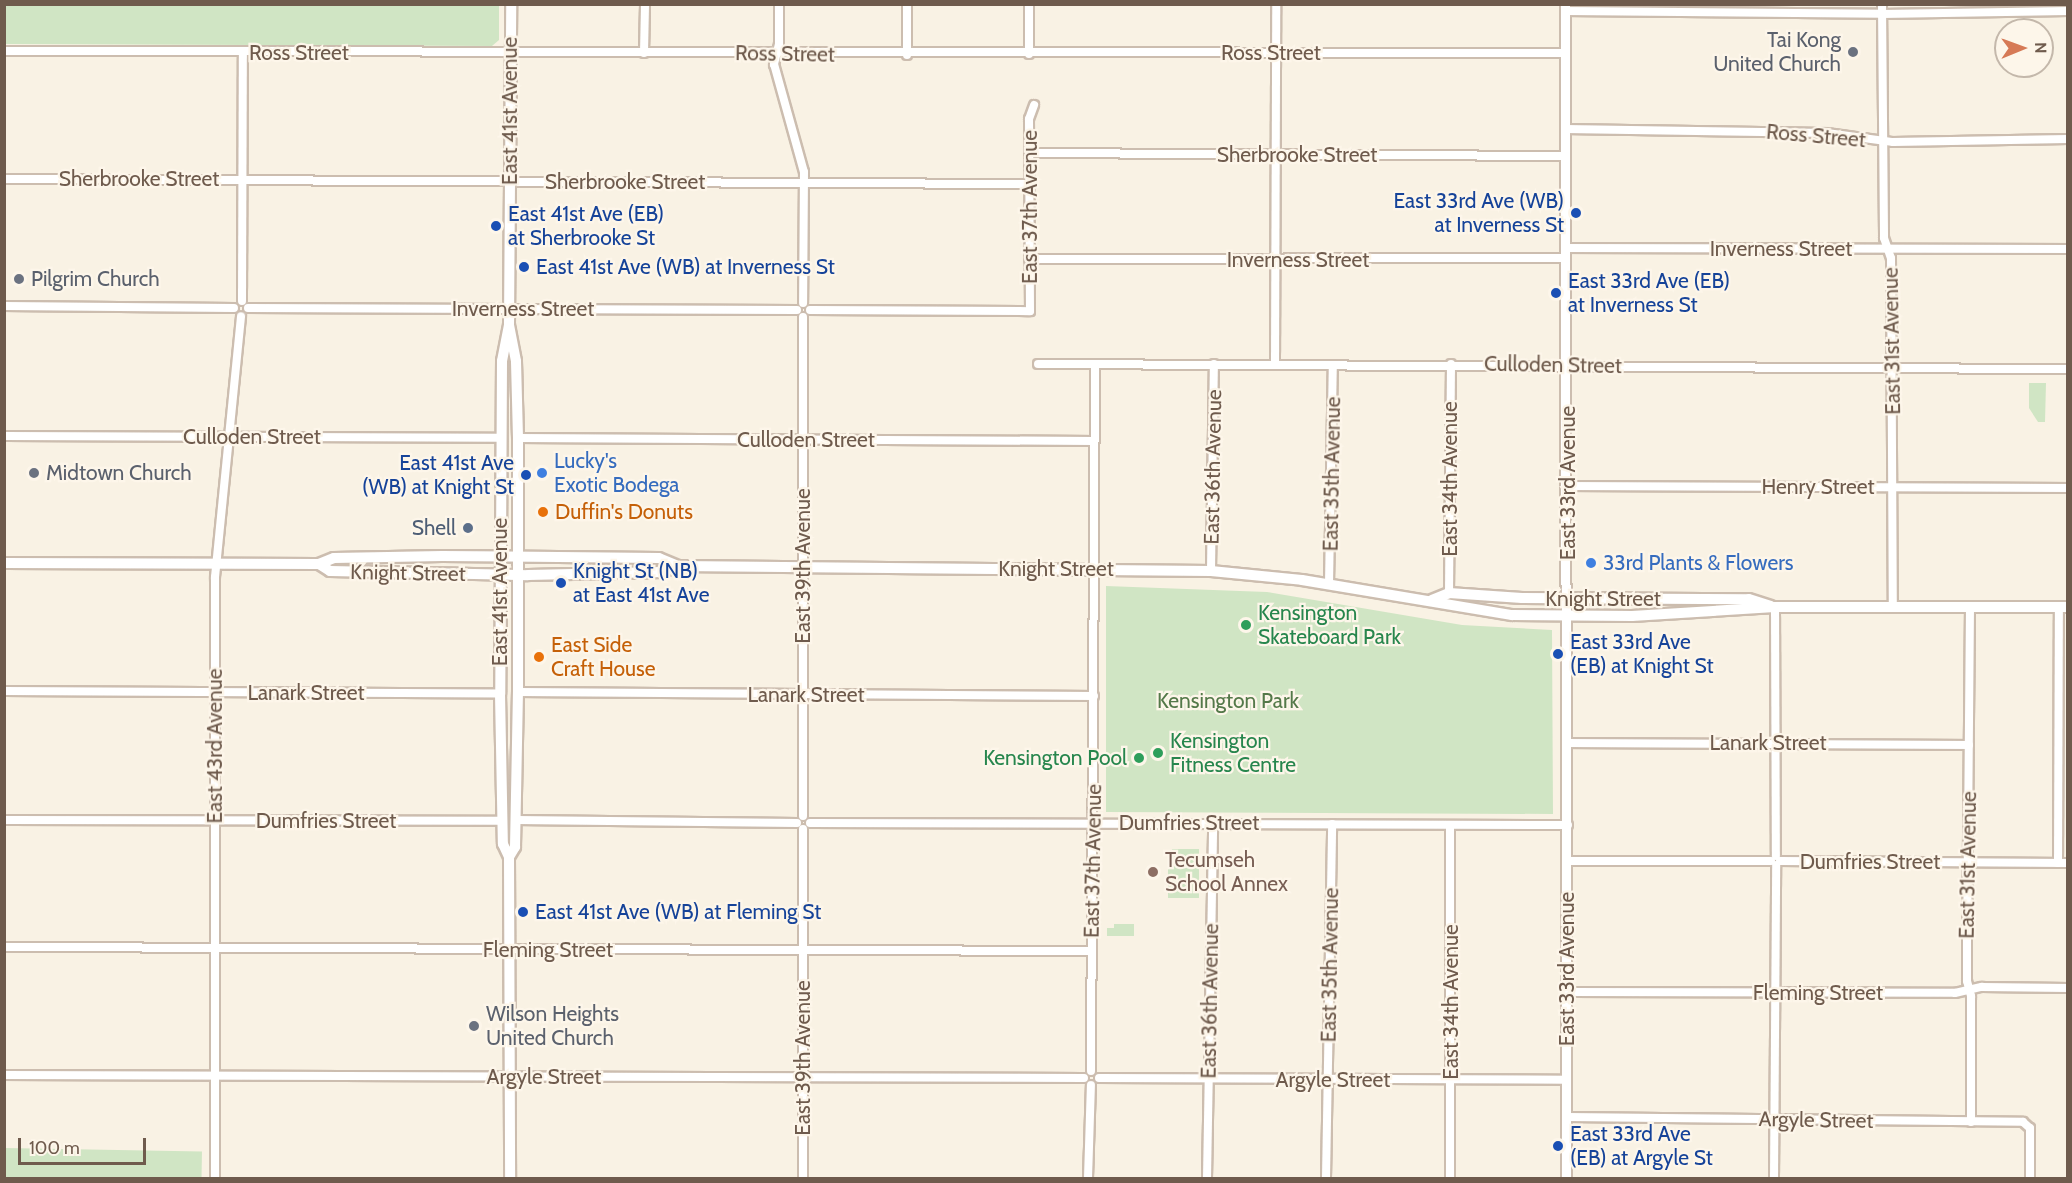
<!DOCTYPE html>
<html>
<head>
<meta charset="utf-8">
<style>
	body { margin:0 }
	#map { position:relative; width:2072px; height:1183px; overflow:hidden; background:#f9f2e4; font-family:Cabin,sans-serif }
	div>[style] { position:absolute }
	.green>* { inset:0; background:#d0e5c4; transform-origin:0 0 }
	.roads { filter:drop-shadow(2px 0 #ccbdaf) drop-shadow(-2px 0 #ccbdaf) drop-shadow(0 2px #ccbdaf) drop-shadow(0 -2px #ccbdaf) }
	.minor>* { height:8px; margin:-4px; padding:0 4px; transform-origin:4px; border-radius:4px; background:#fff }
	.tertiary>* { height:9px; margin:-4.5px; padding:0 4.5px; transform-origin:4.5px; border-radius:4.5px; background:#fff }
	.secondary>* { height:10px; margin:-5px; padding:0 5px; transform-origin:5px; border-radius:5px; background:#fff }
	.dots>* { width:16px; height:16px; translate:-50% -50%; box-sizing:border-box; border:3px solid #fdf6ea; border-radius:50% }
	span { translate:-50% -50%; white-space:nowrap; text-align:center; line-height:1.15; -webkit-text-stroke:4.5px #fdf6ea; paint-order:stroke }
	.worship-label { font-size:21px; color:#5b616d }
	.right { translate:-100% -50%; text-align:right }
	.left { translate:0 -50%; text-align:left }
	.street-label { font-size:21px; color:#6f5b4d }
	.transit-label { font-size:21px; color:#164399 }
	.shop-label { font-size:21px; color:#366cbe }
	.food-label { font-size:21px; color:#c56008 }
	.service-label { font-size:21px; color:#4e5e75 }
	.leisure-label { font-size:21px; color:#27864d }
	.park-label { font-size:21px; color:#547949 }
	.education-label { font-size:21px; color:#785e54 }
	.frame { position:absolute; inset:0; border:6px solid #6f5b4d; pointer-events:none }
	.north { position:absolute; left:1994px; top:18px; width:60px; height:60px; box-sizing:border-box; background:#fdf6ea; border:2px solid #c4b8ab; border-radius:50%; rotate:89deg; font-size:16px; font-weight:700; line-height:24px; text-align:center; color:#6f5b4d }
	.north::after { content:''; display:block; margin:auto; width:21px; height:27px; background:#d67a56; clip-path:polygon(50% 0,100% 100%,50% 72%,0 100%) }
	.scale { position:absolute; left:18px; top:1138px; width:128px; height:27px; box-sizing:border-box; border:3px solid #6f5b4d; border-top:0; padding-left:8px; font-size:18px; line-height:21px; white-space:nowrap; color:#6f5b4d; -webkit-text-stroke:4px #fdf6ea; paint-order:stroke }
</style>
</head>
<body>
<div id="map">
	<div class="green">
		<i style="clip-path:polygon(5px 4px,499px 5px,499px 40px,492px 46px,5px 44px)"></i>
		<i style="clip-path:polygon(2029px 383px,2046px 383px,2045px 422px,2038px 422px,2029px 408px)"></i>
		<i style="clip-path:polygon(1106px 586px,1267px 592px,1462px 625px,1552px 630px,1553px 814px,1106px 812px)"></i>
		<i style="clip-path:polygon(1172px 849px,1199px 849px,1199px 898px,1168px 898px,1168px 856px,1171px 856px)"></i>
		<i style="clip-path:polygon(1114px 924px,1134px 924px,1134px 936px,1107px 936px,1107px 928px,1114px 928px)"></i>
		<i style="left:5px;top:1148px;width:197px;height:30px;rotate:1deg"></i>
	</div>
	<div class="roads">
		<div class="minor">
			<i style="left:779px;top:4px;width:40px;rotate:90deg"></i>
			<i style="left:779px;top:44px;width:21px;rotate:104deg"></i>
			<i style="left:774px;top:64px;width:112px;rotate:74.5deg"></i>
			<i style="left:804px;top:172px;width:131px;rotate:90.4deg"></i>
			<i style="left:1882px;top:4px;width:234px;rotate:89.5deg"></i>
			<i style="left:1884px;top:238px;width:21px;rotate:71deg"></i>
			<i style="left:1891px;top:258px;width:349px;rotate:89.7deg"></i>
			<i style="left:1565px;top:11px;width:317px;rotate:0.5deg"></i>
			<i style="left:1882px;top:14px;width:186px;rotate:-0.9deg"></i>
			<i style="left:4px;top:51px;width:1561px;rotate:0.07deg"></i>
			<i style="left:644px;top:53px;width:49px;rotate:-88.8deg"></i>
			<i style="left:1029px;top:54px;width:50px;rotate:-90deg"></i>
			<i style="left:907px;top:55px;width:51px;rotate:-90deg"></i>
			<i style="left:1565px;top:129px;width:262px;rotate:0.9deg"></i>
			<i style="left:1827px;top:133px;width:67px;rotate:7.8deg"></i>
			<i style="left:1893px;top:142px;width:175px;rotate:-1deg"></i>
			<i style="left:1029px;top:153px;width:536px;rotate:0.32deg"></i>
			<i style="left:4px;top:179px;width:1025px;rotate:0.28deg"></i>
			<i style="left:1566px;top:248px;width:502px;rotate:0.11deg"></i>
			<i style="left:1029px;top:259px;width:537px;rotate:-0.11deg"></i>
			<i style="left:242px;top:301px;width:248px;rotate:-89.8deg"></i>
			<i style="left:4px;top:306px;width:230px;rotate:0.5deg"></i>
			<i style="left:248px;top:308px;width:549px;rotate:0.21deg"></i>
			<i style="left:810px;top:310px;width:220px;rotate:0.3deg"></i>
			<i style="left:1030px;top:311px;width:192px;rotate:-90.3deg"></i>
			<i style="left:1029px;top:119px;width:15px;rotate:-70deg"></i>
			<i style="left:803px;top:317px;width:499px;rotate:90deg"></i>
			<i style="left:1038px;top:364px;width:1030px;rotate:0.28deg"></i>
			<i style="left:1275px;top:364px;width:360px;rotate:-89.8deg"></i>
			<i style="left:4px;top:436px;width:496px;rotate:0.2deg"></i>
			<i style="left:518px;top:438px;width:576px;rotate:0.3deg"></i>
			<i style="left:1568px;top:486px;width:500px;rotate:0.23deg"></i>
			<i style="left:1211px;top:571px;width:207px;rotate:-89.2deg"></i>
			<i style="left:1329px;top:584px;width:219px;rotate:-89deg"></i>
			<i style="left:1449px;top:593px;width:229px;rotate:-89.5deg"></i>
			<i style="left:1775px;top:607px;width:249px;rotate:89.8deg"></i>
			<i style="left:1970px;top:607px;width:321px;rotate:90.5deg"></i>
			<i style="left:1967px;top:928px;width:53px;rotate:90deg"></i>
			<i style="left:1967px;top:981px;width:16px;rotate:75deg"></i>
			<i style="left:1971px;top:996px;width:126px;rotate:90deg"></i>
			<i style="left:4px;top:691px;width:496px;rotate:0.3deg"></i>
			<i style="left:518px;top:692px;width:576px;rotate:0.4deg"></i>
			<i style="left:1568px;top:743px;width:401px;rotate:0.3deg"></i>
			<i style="left:4px;top:820px;width:499px;rotate:0.1deg"></i>
			<i style="left:516px;top:820px;width:281px;rotate:0.6deg"></i>
			<i style="left:810px;top:823px;width:758px;rotate:0.15deg"></i>
			<i style="left:1450px;top:826px;width:352px;rotate:90deg"></i>
			<i style="left:803px;top:829px;width:349px;rotate:90deg"></i>
			<i style="left:1568px;top:861px;width:203px"></i>
			<i style="left:1780px;top:861px;width:288px;rotate:0.4deg"></i>
			<i style="left:2058px;top:863px;width:256px;rotate:-89.8deg"></i>
			<i style="left:4px;top:947px;width:1088px;rotate:0.21deg"></i>
			<i style="left:1568px;top:992px;width:387px;rotate:0.1deg"></i>
			<i style="left:1955px;top:993px;width:28px;rotate:-13deg"></i>
			<i style="left:1982px;top:987px;width:86px;rotate:0.7deg"></i>
			<i style="left:1091px;top:1071px;width:707px;rotate:-89.68deg"></i>
			<i style="left:4px;top:1075px;width:1080px;rotate:0.16deg"></i>
			<i style="left:1099px;top:1078px;width:468px;rotate:0.2deg"></i>
			<i style="left:1567px;top:1117px;width:456px;rotate:0.6deg"></i>
			<i style="left:2023px;top:1122px;width:9px;rotate:41deg"></i>
			<i style="left:2030px;top:1128px;width:50px;rotate:90deg"></i>
			<i style="left:215px;top:1178px;width:601px;rotate:-90deg"></i>
			<i style="left:215px;top:577px;width:262px;rotate:-84.3deg"></i>
			<i style="left:1088px;top:1178px;width:93px;rotate:-88.2deg"></i>
			<i style="left:1207px;top:1178px;width:355px;rotate:-89deg"></i>
			<i style="left:1326px;top:1178px;width:354px;rotate:-89deg"></i>
			<i style="left:1774px;top:1178px;width:313px;rotate:-89.6deg"></i>
		</div>
		<div class="tertiary">
			<i style="left:1565px;top:4px;width:1174px;rotate:89.95deg"></i>
		</div>
		<div class="secondary">
			<i style="left:509px;top:325px;width:37px;rotate:101deg"></i>
			<i style="left:502px;top:361px;width:333px;rotate:90.3deg"></i>
			<i style="left:500px;top:694px;width:150px;rotate:88.9deg"></i>
			<i style="left:503px;top:844px;width:14px;rotate:65deg"></i>
			<i style="left:509px;top:857px;width:321px;rotate:89.8deg"></i>
			<i style="left:4px;top:563px;width:315px;rotate:0.2deg"></i>
			<i style="left:319px;top:564px;width:16px;rotate:-22deg"></i>
			<i style="left:334px;top:558px;width:108px;rotate:-1.1deg"></i>
			<i style="left:442px;top:556px;width:217px;rotate:0.5deg"></i>
			<i style="left:659px;top:558px;width:21px;rotate:23deg"></i>
			<i style="left:678px;top:566px;width:533px;rotate:0.54deg"></i>
			<i style="left:1211px;top:571px;width:91px;rotate:5.6deg"></i>
			<i style="left:1302px;top:580px;width:213px;rotate:9.5deg"></i>
			<i style="left:1512px;top:615px;width:120px;rotate:0.5deg"></i>
			<i style="left:1632px;top:616px;width:143px;rotate:-3.6deg"></i>
			<i style="left:1775px;top:607px;width:293px"></i>
			<i style="left:319px;top:564px;width:13px;rotate:32deg"></i>
			<i style="left:330px;top:571px;width:198px;rotate:1.2deg"></i>
			<i style="left:528px;top:575px;width:134px;rotate:-1.3deg"></i>
			<i style="left:662px;top:572px;width:17px;rotate:-21deg"></i>
			<i style="left:1432px;top:600px;width:18px;rotate:-22deg"></i>
			<i style="left:1449px;top:593px;width:73px;rotate:3.9deg"></i>
			<i style="left:1522px;top:598px;width:227px;rotate:0.3deg"></i>
			<i style="left:1749px;top:599px;width:23px;rotate:18deg"></i>
			<i style="left:509px;top:857px;width:12px;rotate:-59deg"></i>
			<i style="left:515px;top:847px;width:155px;rotate:-88.9deg"></i>
			<i style="left:518px;top:692px;width:254px;rotate:-90deg"></i>
			<i style="left:518px;top:438px;width:77px;rotate:-91.5deg"></i>
			<i style="left:516px;top:361px;width:37px;rotate:-101deg"></i>
			<i style="left:509px;top:325px;width:321px;rotate:-89.6deg"></i>
		</div>
	</div>
	<div class="dots">
		<i style="left:1853px;top:52px;background:#6b7280"></i>
		<i style="left:1576px;top:213px;background:#1a4fb4"></i>
		<i style="left:496px;top:226px;background:#1a4fb4"></i>
		<i style="left:524px;top:267px;background:#1a4fb4"></i>
		<i style="left:19px;top:279px;background:#6b7280"></i>
		<i style="left:1556px;top:293px;background:#1a4fb4"></i>
		<i style="left:34px;top:473px;background:#6b7280"></i>
		<i style="left:542px;top:473px;background:#3f7fe0"></i>
		<i style="left:526px;top:475px;background:#1a4fb4"></i>
		<i style="left:543px;top:512px;background:#e8710a"></i>
		<i style="left:468px;top:528px;background:#5c6f8a"></i>
		<i style="left:1591px;top:563px;background:#3f7fe0"></i>
		<i style="left:561px;top:583px;background:#1a4fb4"></i>
		<i style="left:1246px;top:625px;background:#2e9e5b"></i>
		<i style="left:1558px;top:654px;background:#1a4fb4"></i>
		<i style="left:539px;top:657px;background:#e8710a"></i>
		<i style="left:1158px;top:753px;background:#2e9e5b"></i>
		<i style="left:1139px;top:758px;background:#2e9e5b"></i>
		<i style="left:1153px;top:872px;background:#8d6e63"></i>
		<i style="left:523px;top:912px;background:#1a4fb4"></i>
		<i style="left:474px;top:1026px;background:#6b7280"></i>
		<i style="left:1558px;top:1146px;background:#1a4fb4"></i>
	</div>
	<div class="worship-label">
		<span class="right" style="left:1841px;top:52px">Tai Kong<br>United Church</span>
		<span class="left" style="left:31px;top:279px">Pilgrim Church</span>
		<span class="left" style="left:46px;top:473px">Midtown Church</span>
		<span class="left" style="left:486px;top:1026px">Wilson Heights<br>United Church</span>
	</div>
	<div class="street-label">
		<span style="left:299px;top:53px">Ross Street</span>
		<span style="left:1271px;top:53px">Ross Street</span>
		<span style="left:785px;top:54px;rotate:1deg">Ross Street</span>
		<span style="left:510px;top:111px;rotate:-90deg">East 41st Avenue</span>
		<span style="left:1816px;top:136px;rotate:5deg">Ross Street</span>
		<span style="left:1297px;top:155px">Sherbrooke Street</span>
		<span style="left:139px;top:179px">Sherbrooke Street</span>
		<span style="left:625px;top:182px">Sherbrooke Street</span>
		<span style="left:1030px;top:207px;rotate:-90deg">East 37th Avenue</span>
		<span style="left:1781px;top:249px">Inverness Street</span>
		<span style="left:1298px;top:260px">Inverness Street</span>
		<span style="left:523px;top:309px">Inverness Street</span>
		<span style="left:1892px;top:341px;rotate:-91deg">East 31st Avenue</span>
		<span style="left:1553px;top:365px;rotate:1deg">Culloden Street</span>
		<span style="left:252px;top:437px">Culloden Street</span>
		<span style="left:806px;top:440px">Culloden Street</span>
		<span style="left:1213px;top:467px;rotate:-89deg">East 36th Avenue</span>
		<span style="left:1332px;top:474px;rotate:-89deg">East 35th Avenue</span>
		<span style="left:1450px;top:479px;rotate:-90deg">East 34th Avenue</span>
		<span style="left:1568px;top:483px;rotate:-90deg">East 33rd Avenue</span>
		<span style="left:1818px;top:487px">Henry Street</span>
		<span style="left:803px;top:566px;rotate:-90deg">East 39th Avenue</span>
		<span style="left:1056px;top:569px">Knight Street</span>
		<span style="left:408px;top:573px;rotate:1deg">Knight Street</span>
		<span style="left:500px;top:592px;rotate:-90deg">East 41st Avenue</span>
		<span style="left:1603px;top:599px">Knight Street</span>
		<span style="left:306px;top:693px">Lanark Street</span>
		<span style="left:806px;top:695px">Lanark Street</span>
		<span style="left:1768px;top:743px">Lanark Street</span>
		<span style="left:215px;top:746px;rotate:-90deg">East 43rd Avenue</span>
		<span style="left:326px;top:821px">Dumfries Street</span>
		<span style="left:1189px;top:823px">Dumfries Street</span>
		<span style="left:1093px;top:861px;rotate:-89deg">East 37th Avenue</span>
		<span style="left:1870px;top:862px">Dumfries Street</span>
		<span style="left:1968px;top:865px;rotate:-89deg">East 31st Avenue</span>
		<span style="left:548px;top:950px">Fleming Street</span>
		<span style="left:1330px;top:965px;rotate:-89deg">East 35th Avenue</span>
		<span style="left:1567px;top:969px;rotate:-90deg">East 33rd Avenue</span>
		<span style="left:1818px;top:993px">Fleming Street</span>
		<span style="left:1210px;top:1001px;rotate:-89deg">East 36th Avenue</span>
		<span style="left:1451px;top:1002px;rotate:-90deg">East 34th Avenue</span>
		<span style="left:803px;top:1058px;rotate:-90deg">East 39th Avenue</span>
		<span style="left:544px;top:1077px">Argyle Street</span>
		<span style="left:1333px;top:1080px">Argyle Street</span>
		<span style="left:1816px;top:1120px;rotate:1deg">Argyle Street</span>
	</div>
	<div class="transit-label">
		<span class="right" style="left:1564px;top:213px">East 33rd Ave (WB)<br>at Inverness St</span>
		<span class="left" style="left:508px;top:226px">East 41st Ave (EB)<br>at Sherbrooke St</span>
		<span class="left" style="left:536px;top:267px">East 41st Ave (WB) at Inverness St</span>
		<span class="left" style="left:1568px;top:293px">East 33rd Ave (EB)<br>at Inverness St</span>
		<span class="right" style="left:514px;top:475px">East 41st Ave<br>(WB) at Knight St</span>
		<span class="left" style="left:573px;top:583px">Knight St (NB)<br>at East 41st Ave</span>
		<span class="left" style="left:1570px;top:654px">East 33rd Ave<br>(EB) at Knight St</span>
		<span class="left" style="left:535px;top:912px">East 41st Ave (WB) at Fleming St</span>
		<span class="left" style="left:1570px;top:1146px">East 33rd Ave<br>(EB) at Argyle St</span>
	</div>
	<div class="shop-label">
		<span class="left" style="left:554px;top:473px">Lucky's<br>Exotic Bodega</span>
		<span class="left" style="left:1603px;top:563px">33rd Plants &amp; Flowers</span>
	</div>
	<div class="food-label">
		<span class="left" style="left:555px;top:512px">Duffin's Donuts</span>
		<span class="left" style="left:551px;top:657px">East Side<br>Craft House</span>
	</div>
	<div class="service-label">
		<span class="right" style="left:456px;top:528px">Shell</span>
	</div>
	<div class="leisure-label">
		<span class="left" style="left:1258px;top:625px">Kensington<br>Skateboard Park</span>
		<span class="left" style="left:1170px;top:753px">Kensington<br>Fitness Centre</span>
		<span class="right" style="left:1127px;top:758px">Kensington Pool</span>
	</div>
	<div class="park-label">
		<span style="left:1228px;top:701px">Kensington Park</span>
	</div>
	<div class="education-label">
		<span class="left" style="left:1165px;top:872px">Tecumseh<br>School Annex</span>
	</div>
	<div class="frame"></div>
	<div class="north">N</div>
	<div class="scale">100 m</div>
</div>
</body>
</html>
